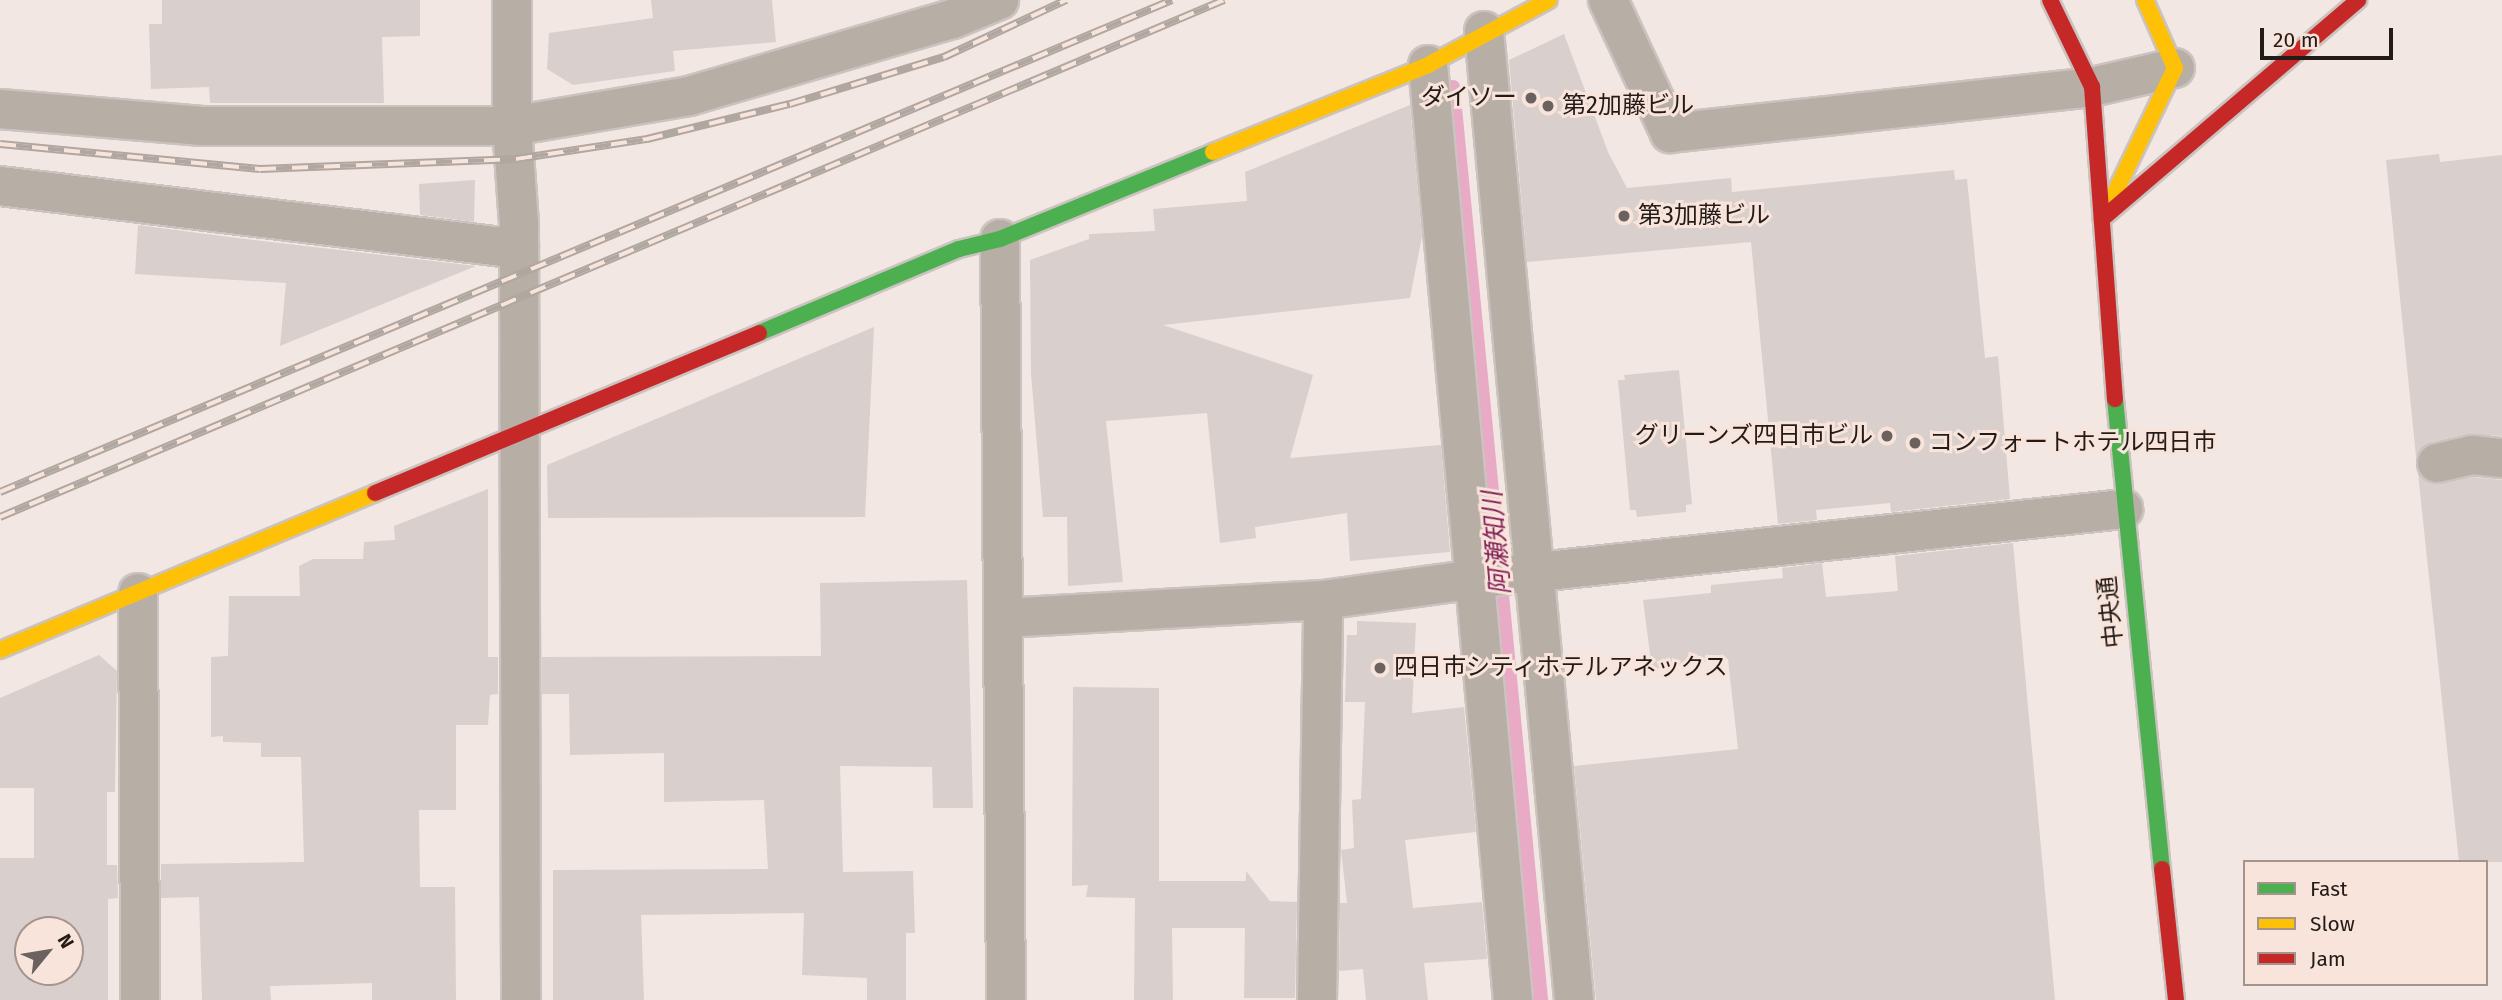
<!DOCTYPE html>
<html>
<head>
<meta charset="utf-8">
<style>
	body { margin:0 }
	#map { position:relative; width:2502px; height:1000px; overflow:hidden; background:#f2e7e2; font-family:"Fira Sans","Noto Sans JP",sans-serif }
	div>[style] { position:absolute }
	.stream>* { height:14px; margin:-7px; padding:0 7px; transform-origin:7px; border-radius:7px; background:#e9aac5 }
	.building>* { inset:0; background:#d9cfcd }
	.roads { filter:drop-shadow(2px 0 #cbc3bf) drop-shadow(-2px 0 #cbc3bf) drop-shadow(0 2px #cbc3bf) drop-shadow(0 -2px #cbc3bf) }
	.street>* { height:38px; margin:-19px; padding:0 19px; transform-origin:19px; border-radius:19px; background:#b7aea6 }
	.fast>* { height:16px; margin:-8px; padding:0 8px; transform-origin:8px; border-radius:8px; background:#4caf50 }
	.slow>* { height:16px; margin:-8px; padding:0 8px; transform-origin:8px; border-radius:8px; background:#ffc107 }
	.jam>* { height:16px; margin:-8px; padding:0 8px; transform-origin:8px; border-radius:8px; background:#c62828 }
	.rail>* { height:8px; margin-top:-4px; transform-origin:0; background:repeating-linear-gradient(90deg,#f9e4db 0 16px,#b1a7a1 0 32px); box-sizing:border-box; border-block:2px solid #b1a7a1 }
	.dots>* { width:19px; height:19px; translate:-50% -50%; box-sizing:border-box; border:4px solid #f9e4db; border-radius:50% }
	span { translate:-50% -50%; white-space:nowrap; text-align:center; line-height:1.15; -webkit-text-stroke:6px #f9e4db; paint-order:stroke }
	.poi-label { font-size:24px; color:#221b18 }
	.right { translate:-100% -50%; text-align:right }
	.left { translate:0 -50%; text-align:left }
	.street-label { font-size:24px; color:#221b18 }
	.water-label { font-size:26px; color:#832158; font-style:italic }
	.legend { position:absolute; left:2243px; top:860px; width:245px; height:126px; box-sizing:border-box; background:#f9e4db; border:2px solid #a3948d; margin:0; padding:9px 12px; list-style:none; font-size:21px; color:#221b18 }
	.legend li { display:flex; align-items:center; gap:14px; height:35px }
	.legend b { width:35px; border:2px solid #a3948d }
	.north { position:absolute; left:14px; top:916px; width:70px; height:70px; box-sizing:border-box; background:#f9e4db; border:2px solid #a3948d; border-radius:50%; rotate:60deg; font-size:19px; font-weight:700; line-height:28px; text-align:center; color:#221b18 }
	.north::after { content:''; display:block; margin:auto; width:24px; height:32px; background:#6b625f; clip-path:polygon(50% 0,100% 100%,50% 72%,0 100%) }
	.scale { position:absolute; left:2260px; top:28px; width:133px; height:32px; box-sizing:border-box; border:4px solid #221b18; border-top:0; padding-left:9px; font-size:21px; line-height:24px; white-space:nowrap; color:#221b18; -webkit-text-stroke:5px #f9e4db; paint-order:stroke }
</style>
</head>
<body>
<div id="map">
	<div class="stream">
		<i style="left:1453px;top:87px;width:917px;rotate:84.49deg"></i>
	</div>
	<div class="building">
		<i style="clip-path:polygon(162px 0,420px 0,420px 36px,382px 37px,384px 103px,210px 103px,209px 87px,151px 89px,149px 24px,162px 24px)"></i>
		<i style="clip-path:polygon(651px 0,772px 0,776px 42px,673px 51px,675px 71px,573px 85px,547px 69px,549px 33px,653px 18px)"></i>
		<i style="clip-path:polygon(1564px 34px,1608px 152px,1627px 188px,1731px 178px,1732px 192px,1954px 170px,1955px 180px,1967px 179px,1985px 358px,1998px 356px,2010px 499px,1891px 512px,1890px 503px,1816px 510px,1817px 520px,1778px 524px,1751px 242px,1527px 262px,1509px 60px)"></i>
		<i style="clip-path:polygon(1410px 105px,1422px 236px,1410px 298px,1163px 325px,1313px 375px,1290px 458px,1441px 445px,1450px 552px,1350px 561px,1347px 513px,1255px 527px,1256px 538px,1220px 543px,1207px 413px,1106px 421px,1123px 582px,1068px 586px,1067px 517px,1043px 517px,1031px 374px,1030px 260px,1089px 239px,1089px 234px,1155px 231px,1153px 209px,1247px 201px,1245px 172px)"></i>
		<i style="clip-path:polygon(2439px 154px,2440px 162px,2502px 155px,2502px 436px,2468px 434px,2432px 442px,2416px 456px,2386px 160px)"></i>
		<i style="clip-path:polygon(475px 180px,474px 222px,420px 215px,419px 184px)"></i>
		<i style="clip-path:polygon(138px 225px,229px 237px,476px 266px,280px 346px,286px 283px,135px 274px)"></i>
		<i style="clip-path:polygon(874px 327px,865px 517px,548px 518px,547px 465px)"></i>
		<i style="clip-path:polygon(1679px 370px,1692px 504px,1686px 505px,1686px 512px,1637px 517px,1636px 510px,1630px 510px,1618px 380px,1625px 380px,1624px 375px)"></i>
		<i style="clip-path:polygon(2418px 473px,2431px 484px,2473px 477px,2502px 480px,2502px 862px,2459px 862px)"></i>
		<i style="clip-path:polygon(488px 489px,488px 657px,498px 657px,498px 694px,490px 695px,488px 725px,456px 725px,456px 810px,419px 810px,420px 887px,455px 887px,456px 1000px,372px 1000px,372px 983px,270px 986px,271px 1000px,202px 1000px,199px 897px,161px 898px,161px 864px,304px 862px,301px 757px,261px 757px,261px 743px,223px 742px,223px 736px,211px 737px,211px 657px,228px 656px,229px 596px,300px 596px,299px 566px,313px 559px,363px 559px,364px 542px,395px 540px,394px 526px)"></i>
		<i style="clip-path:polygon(2013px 543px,2055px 1000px,1596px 1000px,1574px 766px,1738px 749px,1728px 659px,1652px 669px,1643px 600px,1711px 593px,1711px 585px,1783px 578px,1782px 568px,1822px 563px,1826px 597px,1898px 591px,1895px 556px)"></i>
		<i style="clip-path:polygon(967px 580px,973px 808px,933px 808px,932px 767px,840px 766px,843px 872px,913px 871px,915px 933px,906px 933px,906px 1000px,867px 1000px,867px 978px,802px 975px,804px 913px,641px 915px,644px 1000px,553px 1000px,553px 870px,768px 869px,764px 800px,664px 802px,664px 753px,570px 755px,569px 694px,542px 694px,542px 657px,821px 656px,820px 583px)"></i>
		<i style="clip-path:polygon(1357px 621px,1416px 623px,1412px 713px,1464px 707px,1476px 832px,1405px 840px,1413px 908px,1482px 902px,1487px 959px,1424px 963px,1428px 1000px,1366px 1000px,1363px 969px,1339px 971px,1340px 903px,1347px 903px,1341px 850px,1354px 848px,1352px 800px,1361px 799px,1365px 702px,1345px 702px,1347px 635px,1357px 635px)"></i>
		<i style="clip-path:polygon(evenodd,99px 655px,117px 671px,115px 792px,107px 792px,107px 865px,117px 865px,118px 898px,108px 899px,108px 1000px,0 1000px,0 858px,34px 858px,34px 788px,0 788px,0 698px,99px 655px,28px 930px,70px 930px,70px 972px,28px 972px,28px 930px)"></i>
		<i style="clip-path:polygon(1073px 687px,1159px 688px,1159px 881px,1246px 881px,1246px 871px,1270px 901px,1297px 902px,1295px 998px,1244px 998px,1245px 928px,1172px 928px,1173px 1000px,1134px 1000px,1135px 898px,1086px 897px,1088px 885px,1072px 886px)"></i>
	</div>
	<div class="roads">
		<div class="street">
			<i style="left:512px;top:0;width:126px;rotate:90deg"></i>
			<i style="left:512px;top:126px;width:97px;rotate:85.9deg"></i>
			<i style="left:519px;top:223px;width:777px;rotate:89.85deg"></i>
			<i style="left:1608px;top:0;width:147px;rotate:65deg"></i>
			<i style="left:1670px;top:133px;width:424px;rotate:-6.2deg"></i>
			<i style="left:2092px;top:87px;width:85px;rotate:-12.9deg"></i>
			<i style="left:1484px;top:31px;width:973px;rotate:84.69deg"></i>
			<i style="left:1428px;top:65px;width:939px;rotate:84.81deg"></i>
			<i style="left:0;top:109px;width:203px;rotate:4.8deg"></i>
			<i style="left:202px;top:126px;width:310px"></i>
			<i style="left:512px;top:126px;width:180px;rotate:-9.6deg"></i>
			<i style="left:689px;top:96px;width:275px;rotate:-16.3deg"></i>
			<i style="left:953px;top:19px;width:50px;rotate:-22.4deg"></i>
			<i style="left:0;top:186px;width:523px;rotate:6.92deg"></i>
			<i style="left:1000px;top:239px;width:761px;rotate:89.55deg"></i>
			<i style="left:2437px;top:463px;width:36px;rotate:-13deg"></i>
			<i style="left:2472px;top:455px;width:30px;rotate:6deg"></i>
			<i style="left:138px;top:593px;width:407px;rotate:89.7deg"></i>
			<i style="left:1003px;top:618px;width:321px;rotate:-3.2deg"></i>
			<i style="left:1323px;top:600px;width:170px;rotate:-7.8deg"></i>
			<i style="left:1491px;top:577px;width:636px;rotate:-6.14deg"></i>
			<i style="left:1317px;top:1000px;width:400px;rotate:-89.1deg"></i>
		</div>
		<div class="fast">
			<i style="left:759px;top:333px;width:217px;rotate:-22.8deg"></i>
			<i style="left:959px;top:249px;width:42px;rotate:-13.7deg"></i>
			<i style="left:1000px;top:239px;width:230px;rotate:-22.2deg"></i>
			<i style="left:2115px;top:399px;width:472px;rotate:84.3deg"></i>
		</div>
		<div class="slow">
			<i style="left:1213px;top:152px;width:232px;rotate:-22deg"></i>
			<i style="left:1428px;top:65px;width:137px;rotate:-28.2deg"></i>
			<i style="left:2111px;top:201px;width:148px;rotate:-64.3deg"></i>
			<i style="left:2175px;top:68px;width:74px;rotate:-113.8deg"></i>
			<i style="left:0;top:650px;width:407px;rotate:-22.7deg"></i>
		</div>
		<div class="jam">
			<i style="left:2050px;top:0;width:97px;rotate:64.2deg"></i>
			<i style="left:2092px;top:87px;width:313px;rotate:85.8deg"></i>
			<i style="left:2102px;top:219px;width:337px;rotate:-40.5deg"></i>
			<i style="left:375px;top:493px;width:416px;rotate:-22.6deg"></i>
			<i style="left:2162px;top:869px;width:132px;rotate:83.9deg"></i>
		</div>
	</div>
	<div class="rail">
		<i style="left:0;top:144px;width:261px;rotate:5.5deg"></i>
		<i style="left:260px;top:169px;width:256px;rotate:-2.2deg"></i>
		<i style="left:516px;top:159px;width:133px;rotate:-8.7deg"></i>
		<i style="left:647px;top:139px;width:147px;rotate:-13.8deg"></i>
		<i style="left:790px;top:104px;width:161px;rotate:-17deg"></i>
		<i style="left:944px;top:57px;width:135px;rotate:-25deg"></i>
		<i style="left:0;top:492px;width:1271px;rotate:-22.77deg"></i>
		<i style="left:0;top:517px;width:1329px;rotate:-22.9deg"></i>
	</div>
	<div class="dots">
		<i style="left:1531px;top:98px;background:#6b625f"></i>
		<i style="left:1548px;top:106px;background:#6b625f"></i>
		<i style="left:1624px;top:216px;background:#6b625f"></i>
		<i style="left:1887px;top:436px;background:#6b625f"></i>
		<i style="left:1915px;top:443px;background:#6b625f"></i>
		<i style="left:1380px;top:668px;background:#6b625f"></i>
	</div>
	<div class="poi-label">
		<span class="right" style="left:1517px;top:98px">ダイソー</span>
		<span class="left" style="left:1562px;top:106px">第2加藤ビル</span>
		<span class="left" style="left:1638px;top:216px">第3加藤ビル</span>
		<span class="right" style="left:1873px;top:436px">グリーンズ四日市ビル</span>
		<span class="left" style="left:1929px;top:443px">コンフォートホテル四日市</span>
		<span class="left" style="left:1394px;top:668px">四日市シティホテルアネックス</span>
	</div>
	<div class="street-label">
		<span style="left:2111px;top:612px;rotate:-96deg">中央通</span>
	</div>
	<div class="water-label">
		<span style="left:1497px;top:543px;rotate:-95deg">阿瀬知川</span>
	</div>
	<ul class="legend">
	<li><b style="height:9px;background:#4caf50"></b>Fast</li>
	<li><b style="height:9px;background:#ffc107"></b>Slow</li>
	<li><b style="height:9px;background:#c62828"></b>Jam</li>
	</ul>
	<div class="north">N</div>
	<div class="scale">20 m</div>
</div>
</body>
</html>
